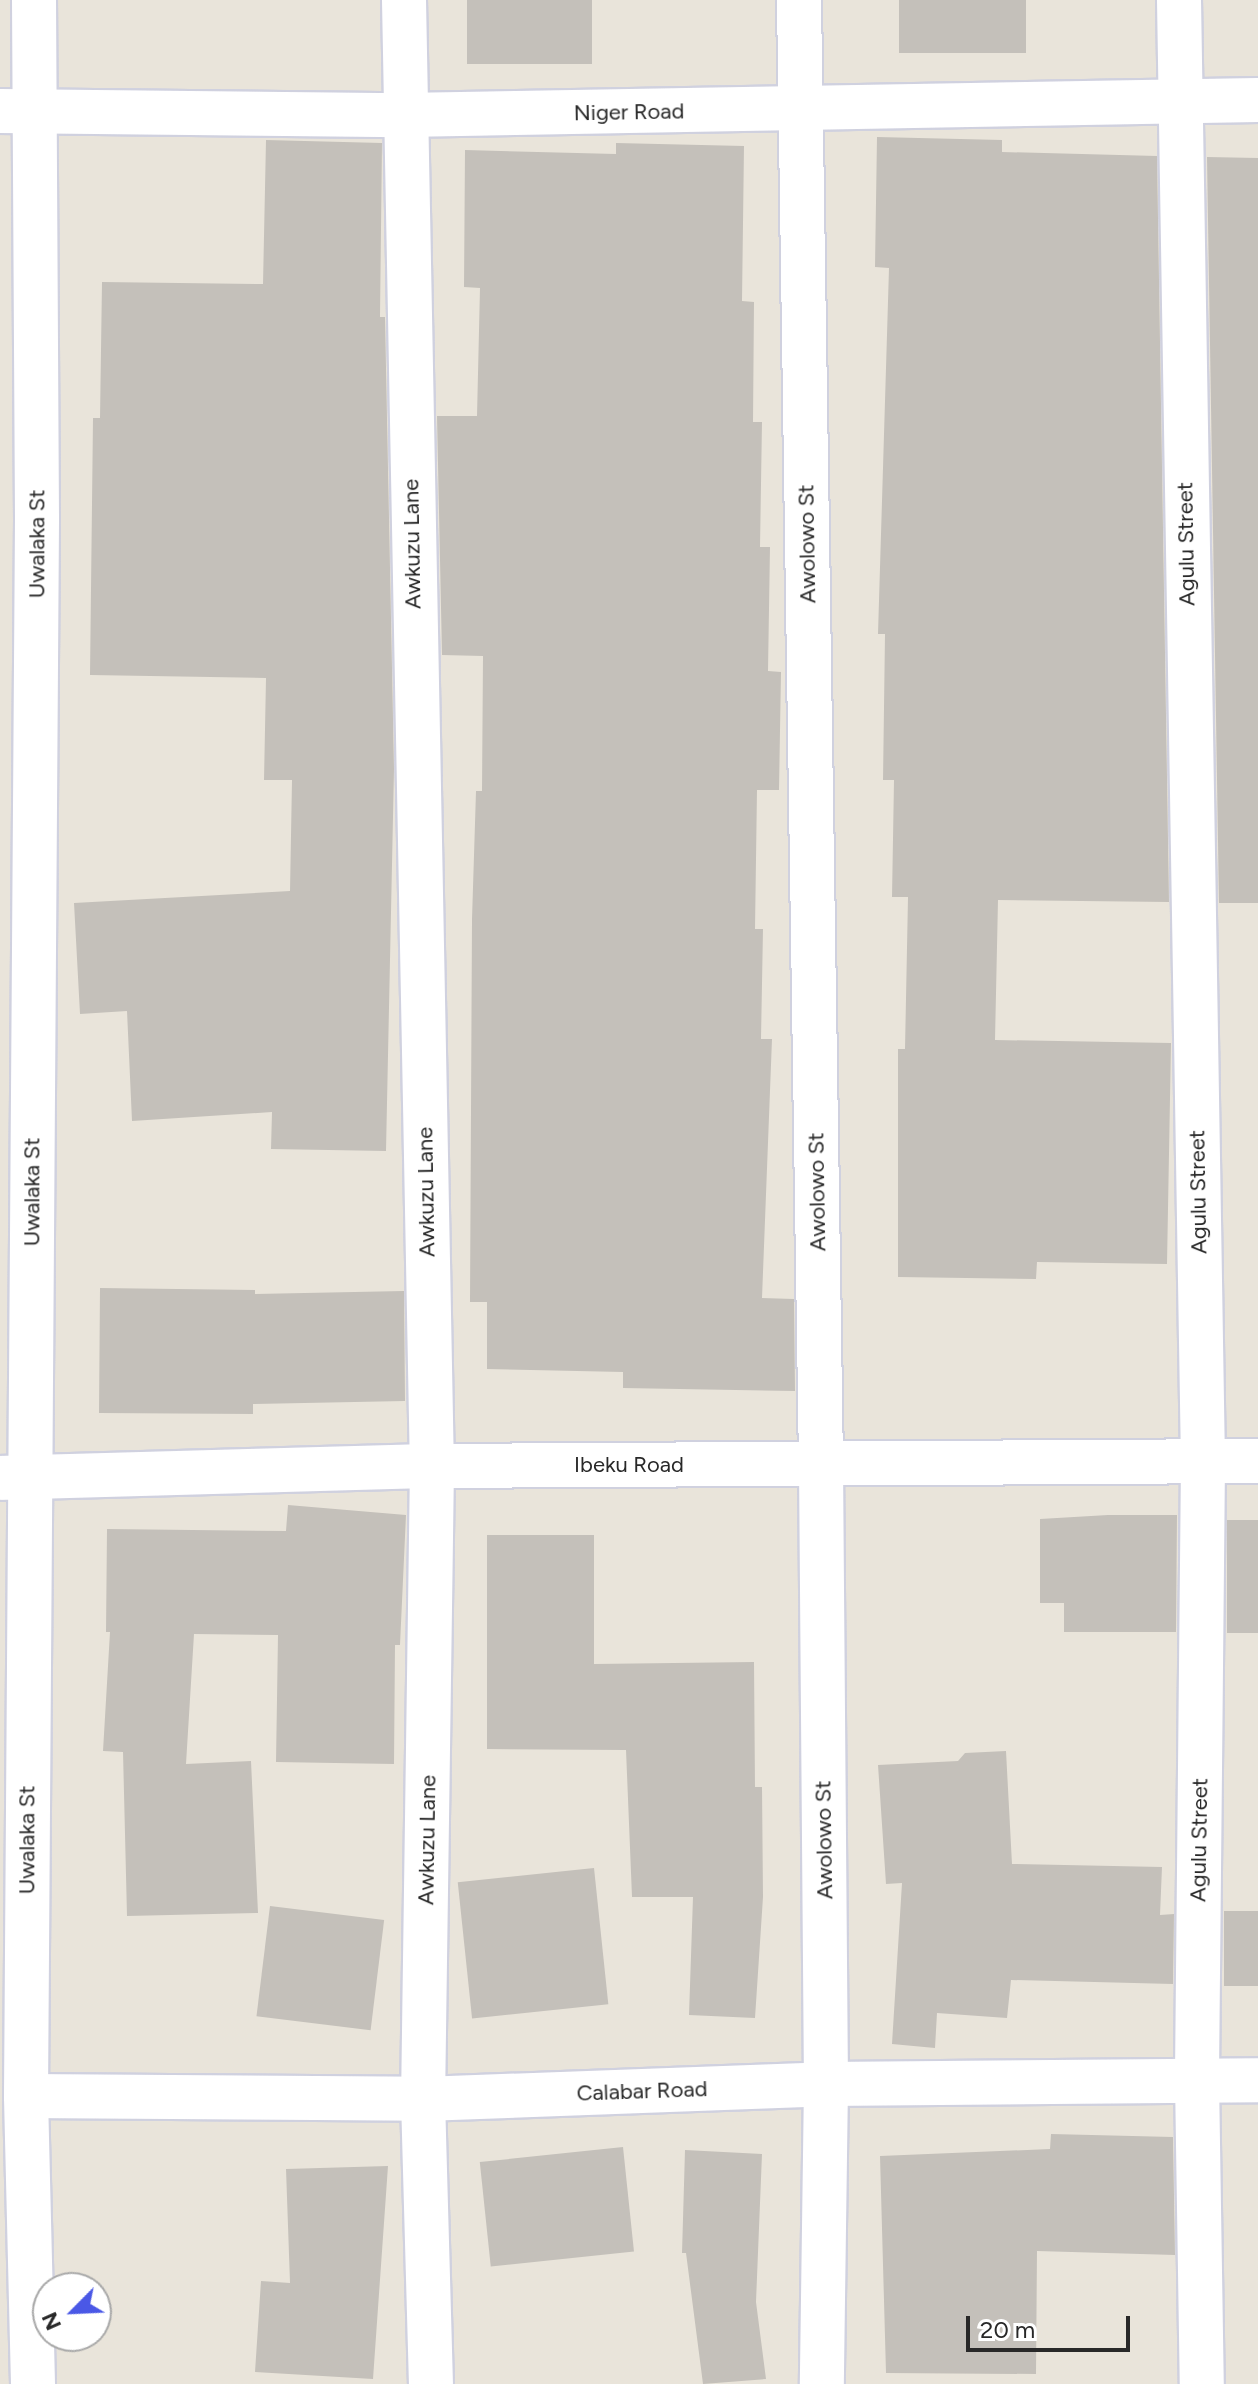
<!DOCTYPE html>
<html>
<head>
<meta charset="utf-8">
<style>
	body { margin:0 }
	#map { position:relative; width:1258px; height:2384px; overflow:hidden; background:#e9e4da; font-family:Figtree,sans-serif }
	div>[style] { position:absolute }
	.building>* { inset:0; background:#c4c0ba; transform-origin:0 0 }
	.roads { filter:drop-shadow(2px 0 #d0d1df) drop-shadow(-2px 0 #d0d1df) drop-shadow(0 2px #d0d1df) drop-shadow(0 -2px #d0d1df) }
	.minor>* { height:44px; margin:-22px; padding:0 22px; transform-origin:22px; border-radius:22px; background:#fff }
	span { translate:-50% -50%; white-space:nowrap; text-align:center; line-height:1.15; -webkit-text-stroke:6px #fff; paint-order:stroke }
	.street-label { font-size:22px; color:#282828 }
	.north { position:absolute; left:32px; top:2272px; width:80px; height:80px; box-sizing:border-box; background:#fff; border:2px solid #a9a9a9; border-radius:50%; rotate:246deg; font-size:22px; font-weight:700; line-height:32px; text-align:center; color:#282828 }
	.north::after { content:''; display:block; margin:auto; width:28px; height:36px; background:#4a58e6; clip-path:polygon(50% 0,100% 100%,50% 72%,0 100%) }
	.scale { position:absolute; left:966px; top:2316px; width:164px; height:36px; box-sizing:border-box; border:4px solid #282828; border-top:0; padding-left:10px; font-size:24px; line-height:28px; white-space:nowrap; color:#282828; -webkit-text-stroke:6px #fff; paint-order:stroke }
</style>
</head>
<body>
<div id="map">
	<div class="building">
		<i style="left:467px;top:0;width:125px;height:64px"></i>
		<i style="left:899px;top:0;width:127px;height:53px"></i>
		<i style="clip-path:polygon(877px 137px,1002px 140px,1002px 152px,1157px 156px,1169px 902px,998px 900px,995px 1040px,1171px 1043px,1167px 1264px,1037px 1262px,1036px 1279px,898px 1277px,898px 1049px,905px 1049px,908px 897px,892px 897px,894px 780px,883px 780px,885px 634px,878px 634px,889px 268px,875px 267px)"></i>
		<i style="clip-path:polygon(266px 140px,382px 143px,380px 317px,385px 317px,394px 769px,386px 1151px,271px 1149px,272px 1112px,132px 1121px,127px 1011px,80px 1014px,74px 903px,290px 891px,292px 780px,264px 780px,266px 678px,90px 675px,93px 418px,100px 418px,102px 282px,263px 284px)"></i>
		<i style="clip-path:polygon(616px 143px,744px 146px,742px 301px,754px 302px,753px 422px,762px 422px,760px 547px,770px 547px,768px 671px,781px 672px,779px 790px,757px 790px,755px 929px,763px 929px,761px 1039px,772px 1039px,762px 1298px,794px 1299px,795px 1391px,623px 1388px,623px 1372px,487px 1369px,487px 1302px,470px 1302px,472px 919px,476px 791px,482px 791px,483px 656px,442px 655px,437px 416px,477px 416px,480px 288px,464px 287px,465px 150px,616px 154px)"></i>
		<i style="clip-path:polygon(1207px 157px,1258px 158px,1258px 903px,1219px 903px)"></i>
		<i style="clip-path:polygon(100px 1288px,255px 1290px,255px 1294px,404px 1291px,405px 1401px,253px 1404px,253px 1414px,99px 1413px)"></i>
		<i style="clip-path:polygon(288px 1505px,406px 1515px,400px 1645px,395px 1645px,394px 1764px,276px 1762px,278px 1635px,194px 1634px,186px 1764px,251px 1761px,258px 1913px,127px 1916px,123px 1752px,103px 1751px,110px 1632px,106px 1632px,107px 1529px,286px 1531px)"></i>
		<i style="clip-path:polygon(1108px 1515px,1177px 1515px,1176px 1632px,1064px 1632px,1064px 1603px,1040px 1603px,1040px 1519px)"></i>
		<i style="left:1258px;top:1520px;width:113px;height:31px;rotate:90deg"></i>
		<i style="clip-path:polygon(487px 1535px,594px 1535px,594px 1664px,754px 1662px,755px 1787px,762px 1787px,763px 1897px,755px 2018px,689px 2015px,693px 1897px,632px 1897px,626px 1750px,487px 1749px)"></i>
		<i style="clip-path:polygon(1006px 1751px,1012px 1864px,1162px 1867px,1160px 1915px,1174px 1914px,1173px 1984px,1011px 1980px,1007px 2018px,937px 2013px,935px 2048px,892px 2044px,902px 1883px,886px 1884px,878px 1765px,958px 1761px,965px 1753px)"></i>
		<i style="left:594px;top:1868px;width:137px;height:137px;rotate:84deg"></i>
		<i style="left:270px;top:1906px;width:115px;height:111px;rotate:7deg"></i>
		<i style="left:1258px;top:1911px;width:75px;height:34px;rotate:90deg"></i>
		<i style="clip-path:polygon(1051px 2134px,1173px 2137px,1175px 2255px,1037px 2251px,1036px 2374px,886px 2373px,880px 2156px,1050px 2149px)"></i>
		<i style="left:623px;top:2147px;width:105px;height:144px;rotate:84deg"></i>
		<i style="clip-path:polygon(685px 2150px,762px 2154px,756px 2302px,766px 2379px,703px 2384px,686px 2253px,682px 2253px)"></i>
		<i style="clip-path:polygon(388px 2166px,373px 2379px,255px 2372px,261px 2281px,290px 2283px,286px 2169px)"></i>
	</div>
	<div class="roads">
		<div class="minor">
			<i style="left:404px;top:0;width:1466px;rotate:88.91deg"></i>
			<i style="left:432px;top:1466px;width:633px;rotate:90.81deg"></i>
			<i style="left:423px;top:2099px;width:285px;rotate:88.4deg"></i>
			<i style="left:799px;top:0;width:1464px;rotate:89.14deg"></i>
			<i style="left:821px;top:1464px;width:620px;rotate:89.54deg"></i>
			<i style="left:826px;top:2084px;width:300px;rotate:90.8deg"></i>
			<i style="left:1179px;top:0;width:1462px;rotate:89.06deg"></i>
			<i style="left:1203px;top:1462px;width:618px;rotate:90.56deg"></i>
			<i style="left:1197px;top:2080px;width:304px;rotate:89.1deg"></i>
			<i style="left:0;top:111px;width:403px;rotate:0.6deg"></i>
			<i style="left:403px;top:115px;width:855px;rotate:-1.01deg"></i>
			<i style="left:1px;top:1478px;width:431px;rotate:-1.6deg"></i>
			<i style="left:432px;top:1466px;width:826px;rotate:-0.35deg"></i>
			<i style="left:26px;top:2096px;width:397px;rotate:0.4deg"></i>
			<i style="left:423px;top:2099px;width:403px;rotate:-2.1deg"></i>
			<i style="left:826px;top:2084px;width:432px;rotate:-0.5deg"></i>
			<i style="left:33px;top:2384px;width:288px;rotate:-91.4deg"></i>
			<i style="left:26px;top:2096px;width:1577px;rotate:-89.6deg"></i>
			<i style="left:37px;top:519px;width:519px;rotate:-90.33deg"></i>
		</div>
	</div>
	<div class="street-label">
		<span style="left:629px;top:112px;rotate:-1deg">Niger Road</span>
		<span style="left:37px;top:544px;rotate:-90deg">Uwalaka St</span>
		<span style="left:412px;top:544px;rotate:-91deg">Awkuzu Lane</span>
		<span style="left:807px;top:544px;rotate:-91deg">Awolowo St</span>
		<span style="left:1186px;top:544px;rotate:-91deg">Agulu Street</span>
		<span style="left:32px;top:1192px;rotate:-90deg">Uwalaka St</span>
		<span style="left:426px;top:1192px;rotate:-91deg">Awkuzu Lane</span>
		<span style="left:817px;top:1192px;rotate:-91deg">Awolowo St</span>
		<span style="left:1198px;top:1192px;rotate:-91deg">Agulu Street</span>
		<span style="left:629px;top:1465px">Ibeku Road</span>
		<span style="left:27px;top:1840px;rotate:-90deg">Uwalaka St</span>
		<span style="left:427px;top:1840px;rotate:-89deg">Awkuzu Lane</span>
		<span style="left:824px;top:1840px;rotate:-91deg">Awolowo St</span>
		<span style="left:1199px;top:1840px;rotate:-89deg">Agulu Street</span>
		<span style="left:642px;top:2091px;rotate:-2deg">Calabar Road</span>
	</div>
	<div class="north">N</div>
	<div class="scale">20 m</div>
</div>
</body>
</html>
